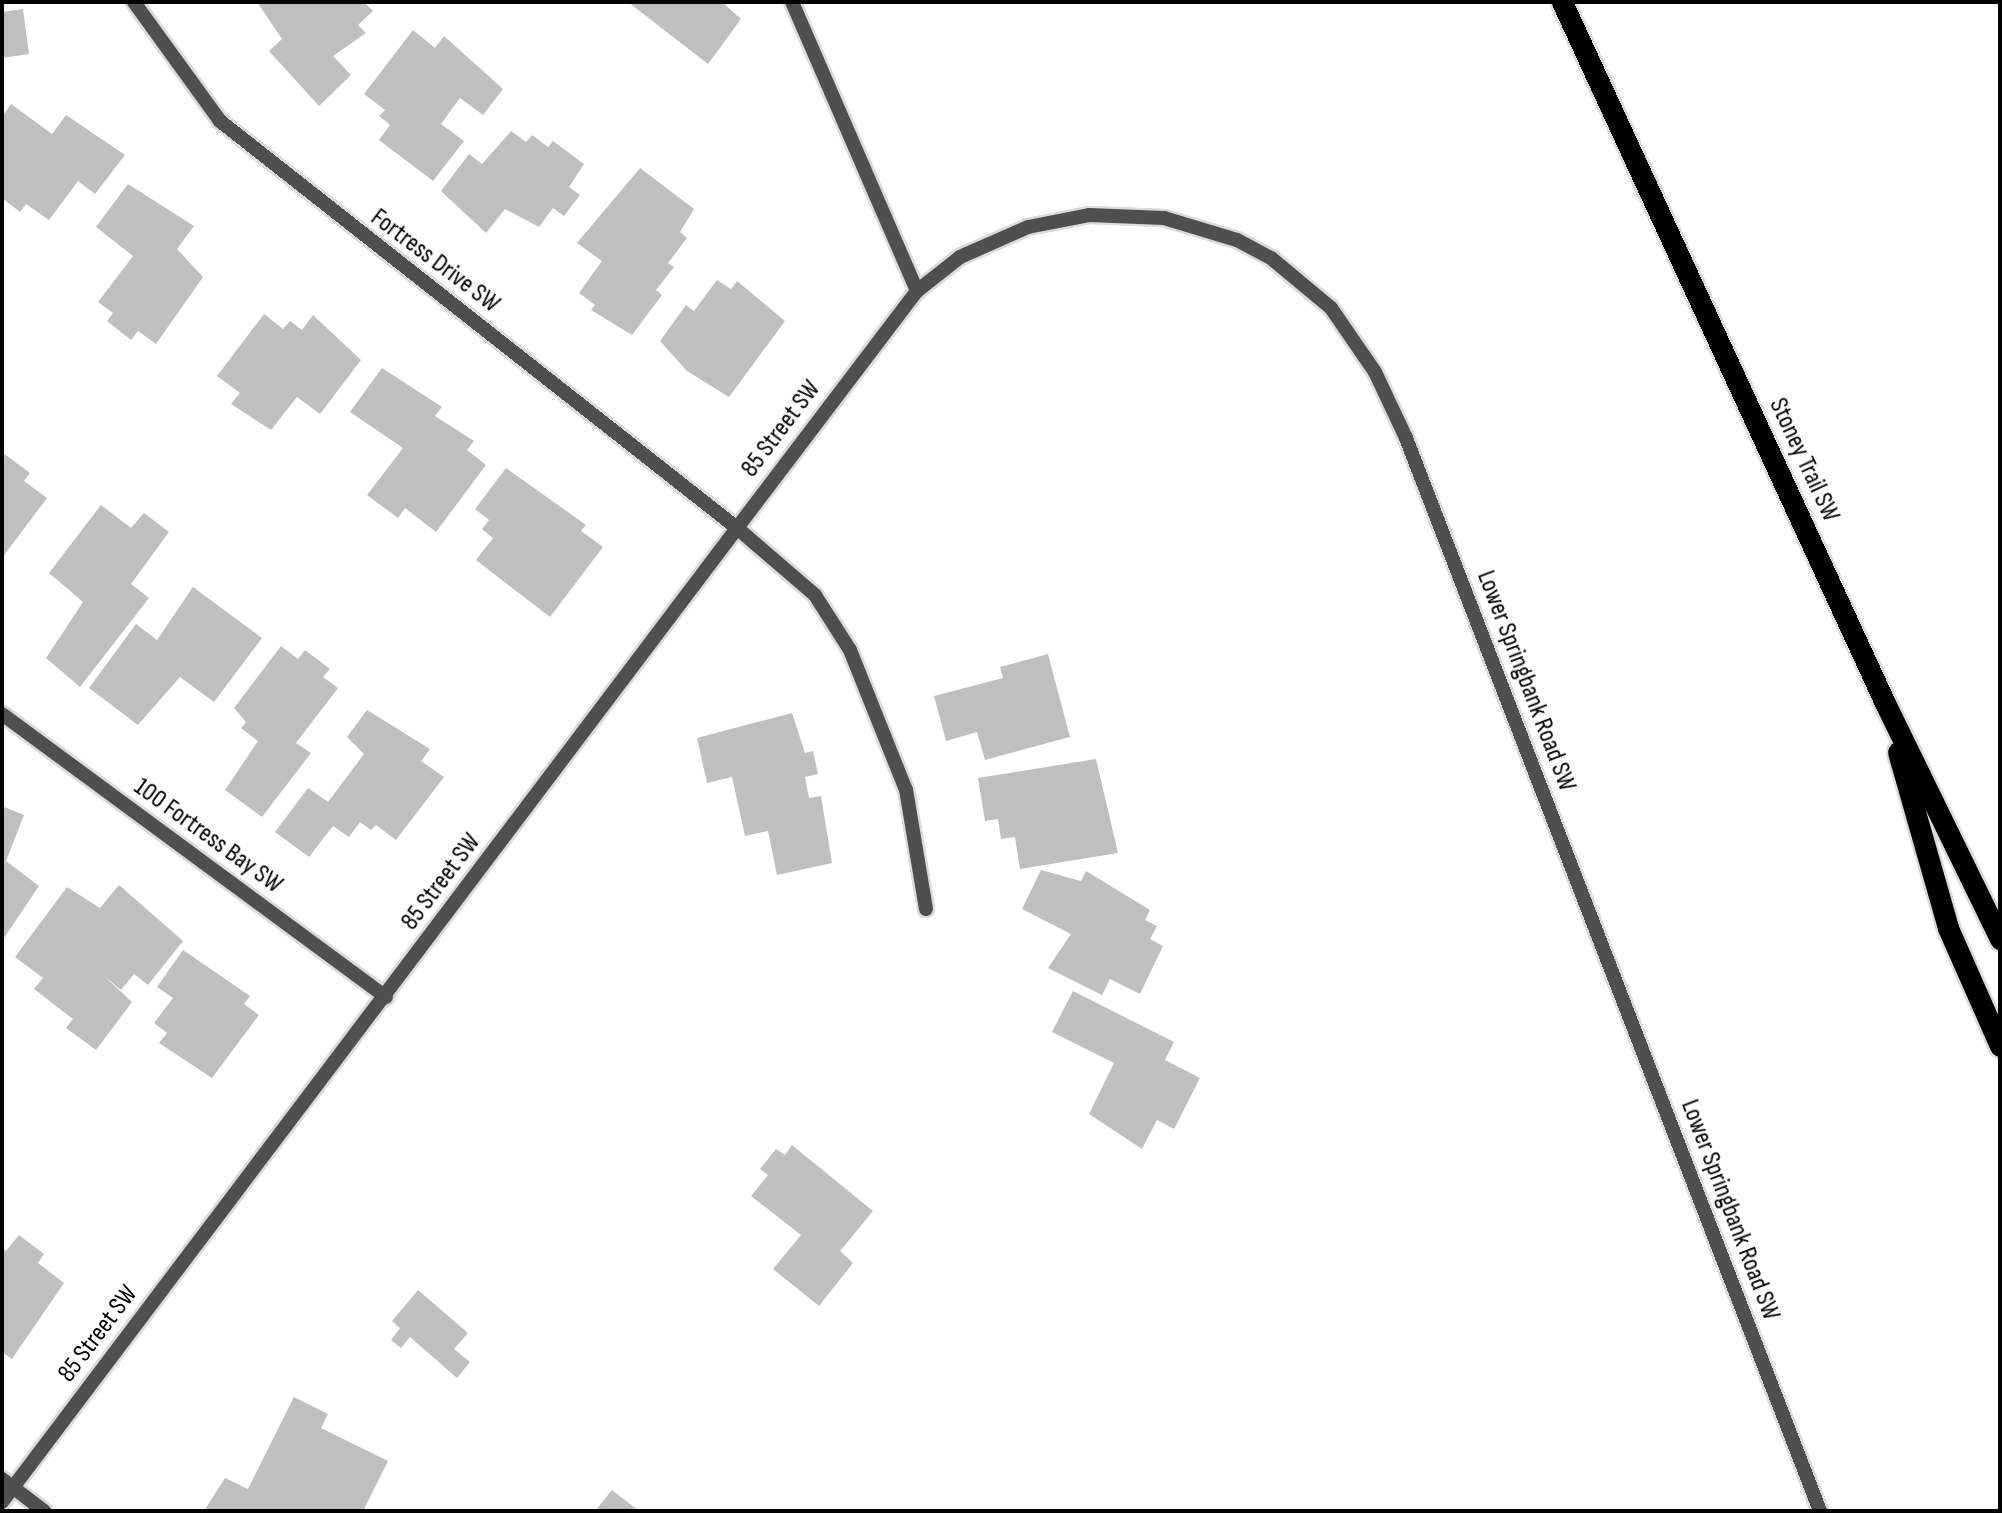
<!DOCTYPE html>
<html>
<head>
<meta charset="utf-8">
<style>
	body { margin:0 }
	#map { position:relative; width:2002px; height:1513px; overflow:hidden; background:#fff; font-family:"Sofia Sans Condensed",sans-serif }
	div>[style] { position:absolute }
	.building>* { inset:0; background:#bfbfbf }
	.roads { filter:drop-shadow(2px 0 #dbdbdb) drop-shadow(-2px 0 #dbdbdb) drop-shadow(0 2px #dbdbdb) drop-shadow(0 -2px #dbdbdb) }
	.service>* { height:14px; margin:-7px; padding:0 7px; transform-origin:7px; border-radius:7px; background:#4f4f4f }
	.minor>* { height:14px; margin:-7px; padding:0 7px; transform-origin:7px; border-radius:7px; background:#4f4f4f }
	.tertiary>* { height:14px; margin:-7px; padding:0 7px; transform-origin:7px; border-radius:7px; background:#4f4f4f }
	.motorway>* { height:21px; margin:-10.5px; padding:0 10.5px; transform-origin:10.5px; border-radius:10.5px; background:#000 }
	span { translate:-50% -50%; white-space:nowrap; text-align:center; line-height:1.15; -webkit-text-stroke:6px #fff; paint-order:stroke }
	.street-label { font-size:26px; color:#000 }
	.frame { position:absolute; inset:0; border:4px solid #000; pointer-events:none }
</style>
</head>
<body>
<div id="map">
	<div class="building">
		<i style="clip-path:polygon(257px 2px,364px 2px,373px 11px,358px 25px,366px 33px,333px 56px,351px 75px,319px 106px,269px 51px,282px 39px)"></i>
		<i style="clip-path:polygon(628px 2px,722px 2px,741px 19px,708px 64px)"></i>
		<i style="clip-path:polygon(23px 9px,29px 54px,2px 58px,2px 12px)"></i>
		<i style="clip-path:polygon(413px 30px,435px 48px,444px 36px,503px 89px,483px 115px,460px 98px,441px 124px,464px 141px,433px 181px,379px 140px,390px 125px,379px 116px,385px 110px,364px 94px)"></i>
		<i style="clip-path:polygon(11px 104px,52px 134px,66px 115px,125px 155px,95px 194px,78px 181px,49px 220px,26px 204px,20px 212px,2px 198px,2px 117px)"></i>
		<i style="clip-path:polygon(511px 131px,526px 142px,532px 135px,548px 147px,553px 141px,584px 164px,569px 187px,580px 195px,564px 216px,553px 208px,539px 227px,505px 209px,486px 233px,441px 191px,469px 154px,482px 164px)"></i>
		<i style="clip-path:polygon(640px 168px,694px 209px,680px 232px,687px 238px,668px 263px,674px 267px,656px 290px,662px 295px,632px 335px,591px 310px,595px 305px,579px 293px,602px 261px,577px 243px)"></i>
		<i style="clip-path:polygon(128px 184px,194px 226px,177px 249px,203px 277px,156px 344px,138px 331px,131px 340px,107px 321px,113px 313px,98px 302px,133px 256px,96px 227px)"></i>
		<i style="clip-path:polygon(717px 280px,731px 289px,737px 281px,785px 321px,729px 397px,687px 371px,660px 341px,686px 305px,694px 311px)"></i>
		<i style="clip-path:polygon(264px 314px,283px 329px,290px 321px,302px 330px,313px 315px,361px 360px,320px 414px,297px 397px,271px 430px,231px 404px,240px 393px,217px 376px)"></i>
		<i style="clip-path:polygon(382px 368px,442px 407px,435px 416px,474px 441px,467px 450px,486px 465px,436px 532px,405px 508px,398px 518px,367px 495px,403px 448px,350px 412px)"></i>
		<i style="clip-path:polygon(3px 453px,30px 473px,24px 481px,47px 498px,2px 558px)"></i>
		<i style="clip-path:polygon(506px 468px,586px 525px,581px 531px,603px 547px,550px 617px,476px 560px,493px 538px,482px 529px,489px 520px,475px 509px)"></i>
		<i style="clip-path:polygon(101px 505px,131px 528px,144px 513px,169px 532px,131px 584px,149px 598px,80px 687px,46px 658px,83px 602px,49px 573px)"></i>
		<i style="clip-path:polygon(193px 587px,262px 638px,214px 702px,180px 677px,138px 725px,89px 688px,136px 624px,157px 640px)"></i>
		<i style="clip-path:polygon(281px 646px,298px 659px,305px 650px,330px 669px,323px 677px,338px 688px,296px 743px,311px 753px,262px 817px,225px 790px,258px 741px,241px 728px,246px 722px,234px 708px)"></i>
		<i style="clip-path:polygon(1048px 654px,1070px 737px,985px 760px,977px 732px,946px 741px,934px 696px,1003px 678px,1000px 667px)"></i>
		<i style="clip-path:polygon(367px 710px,430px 749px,421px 761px,444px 777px,396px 840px,376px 825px,371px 830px,360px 822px,349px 837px,333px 826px,309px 857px,275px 832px,308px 788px,328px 802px,364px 754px,347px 737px)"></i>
		<i style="clip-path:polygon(792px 713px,805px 753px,813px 751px,818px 774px,805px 777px,809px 798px,821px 796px,832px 863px,777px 875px,768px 831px,745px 836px,732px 777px,707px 783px,697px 738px)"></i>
		<i style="clip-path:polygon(1096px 759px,1118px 853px,1020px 869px,1015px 837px,1001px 839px,998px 819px,985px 821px,978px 778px)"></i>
		<i style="clip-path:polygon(2px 806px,24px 815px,6px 861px,39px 886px,2px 941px)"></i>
		<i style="clip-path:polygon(1041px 870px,1081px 881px,1086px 871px,1150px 910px,1145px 920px,1157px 926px,1150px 939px,1163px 946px,1140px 994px,1110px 979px,1102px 995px,1048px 968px,1071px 934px,1022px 909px)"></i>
		<i style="clip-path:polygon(119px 885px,183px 941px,148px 985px,134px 974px,121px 990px,103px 975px,132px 1002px,96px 1050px,66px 1028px,73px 1019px,34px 989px,43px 978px,15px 957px,67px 887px,100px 908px)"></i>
		<i style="clip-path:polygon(183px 950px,250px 996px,244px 1004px,259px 1015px,212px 1078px,159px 1043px,167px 1033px,154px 1023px,173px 998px,157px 987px)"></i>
		<i style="clip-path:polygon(1073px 991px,1174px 1042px,1165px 1060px,1200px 1078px,1174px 1129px,1157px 1120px,1142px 1149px,1089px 1114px,1114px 1063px,1052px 1032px)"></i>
		<i style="clip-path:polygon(792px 1145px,873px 1211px,840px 1251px,853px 1263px,819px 1306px,773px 1269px,801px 1235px,751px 1196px,768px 1175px,760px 1169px,776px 1149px,785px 1155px)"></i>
		<i style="clip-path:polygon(19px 1235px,44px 1254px,38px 1263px,64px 1283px,12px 1359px,2px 1352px,2px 1248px,6px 1251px)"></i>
		<i style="clip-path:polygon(418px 1290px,468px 1333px,454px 1349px,470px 1362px,457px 1378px,410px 1337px,401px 1348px,391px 1340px,400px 1328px,392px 1321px)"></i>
		<i style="clip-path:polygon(294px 1397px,328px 1414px,321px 1428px,388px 1461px,363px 1511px,204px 1511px,225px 1478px,248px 1489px)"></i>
		<i style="clip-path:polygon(612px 1490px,639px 1511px,595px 1511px)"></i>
	</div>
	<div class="roads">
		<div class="service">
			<i style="left:792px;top:2px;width:315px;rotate:66.6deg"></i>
		</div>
		<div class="minor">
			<i style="left:2px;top:714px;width:477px;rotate:36.4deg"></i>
			<i style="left:926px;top:909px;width:121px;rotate:-99.5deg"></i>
			<i style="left:906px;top:790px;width:151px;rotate:-111.8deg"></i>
			<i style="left:850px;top:650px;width:65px;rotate:-122.5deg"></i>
			<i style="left:815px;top:595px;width:103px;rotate:-139.3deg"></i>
			<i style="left:737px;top:528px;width:298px;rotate:-52.8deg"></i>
			<i style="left:917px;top:291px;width:55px;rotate:-38.3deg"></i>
			<i style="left:960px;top:257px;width:74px;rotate:-23.8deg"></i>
			<i style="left:1028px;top:227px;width:62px;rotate:-11.1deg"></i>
			<i style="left:1089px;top:215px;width:75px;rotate:2.3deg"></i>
			<i style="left:1164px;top:218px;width:76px;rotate:16.8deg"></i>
			<i style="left:1237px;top:240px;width:38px;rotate:28deg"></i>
			<i style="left:1271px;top:258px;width:78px;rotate:39.8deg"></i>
			<i style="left:1331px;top:308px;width:78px;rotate:55.5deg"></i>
			<i style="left:1375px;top:372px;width:73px;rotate:64.8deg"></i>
			<i style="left:1406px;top:438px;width:1150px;rotate:68.9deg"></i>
			<i style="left:2px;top:1479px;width:53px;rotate:37.3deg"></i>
		</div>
		<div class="tertiary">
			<i style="left:2px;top:1502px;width:1220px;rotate:-52.96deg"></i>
			<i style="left:737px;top:528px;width:658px;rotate:-141.79deg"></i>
			<i style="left:220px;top:121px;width:147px;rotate:-125.9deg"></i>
		</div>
		<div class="motorway">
			<i style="left:1562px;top:2px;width:772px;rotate:65.26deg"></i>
			<i style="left:1885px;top:703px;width:263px;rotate:64deg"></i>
			<i style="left:1898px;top:752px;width:183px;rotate:74.1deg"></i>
			<i style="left:1948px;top:928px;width:129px;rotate:66.2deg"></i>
		</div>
	</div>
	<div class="street-label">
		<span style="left:435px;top:261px;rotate:37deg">Fortress Drive SW</span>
		<span style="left:781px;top:429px;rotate:-53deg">85 Street SW</span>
		<span style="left:1804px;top:460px;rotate:65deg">Stoney Trail SW</span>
		<span style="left:1526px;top:681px;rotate:69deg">Lower Springbank Road SW</span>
		<span style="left:208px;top:836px;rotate:36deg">100 Fortress Bay SW</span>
		<span style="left:441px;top:882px;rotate:-53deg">85 Street SW</span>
		<span style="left:1730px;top:1210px;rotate:69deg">Lower Springbank Road SW</span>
		<span style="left:98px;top:1334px;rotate:-53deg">85 Street SW</span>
	</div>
	<div class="frame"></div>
</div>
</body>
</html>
